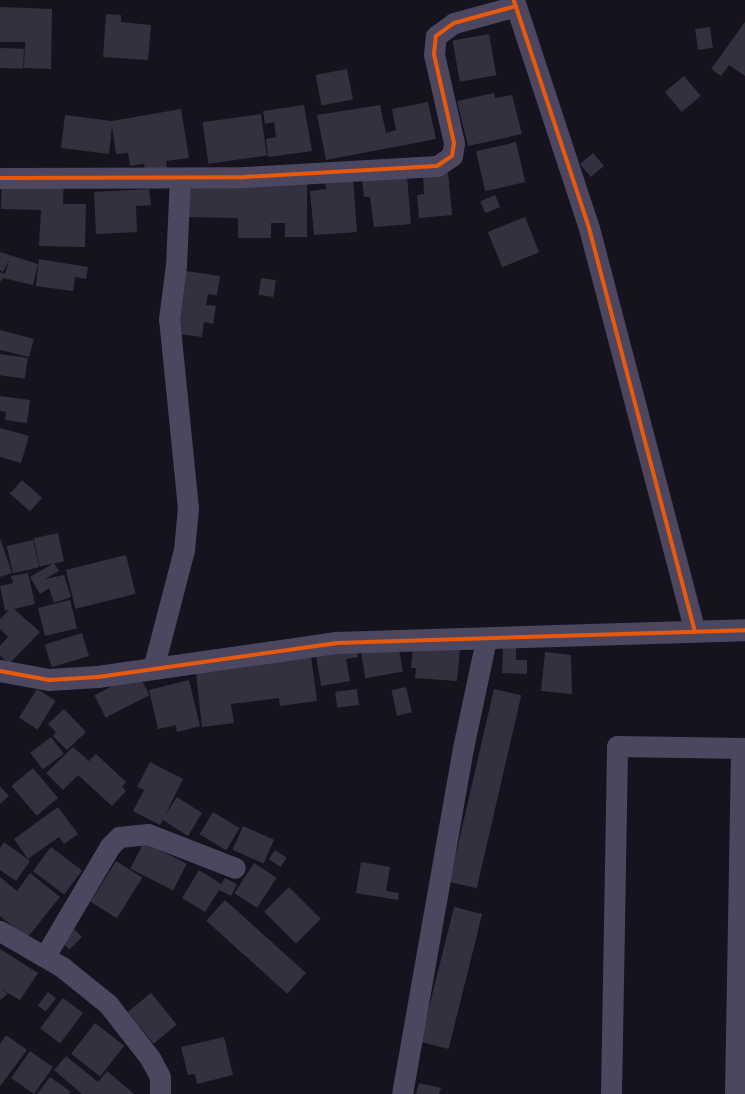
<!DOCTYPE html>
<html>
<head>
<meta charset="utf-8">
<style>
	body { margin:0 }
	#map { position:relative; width:745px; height:1094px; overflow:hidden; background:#16121e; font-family:Overpass,sans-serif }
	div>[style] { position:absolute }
	.building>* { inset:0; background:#353040; transform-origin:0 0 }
	.minor>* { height:21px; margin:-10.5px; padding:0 10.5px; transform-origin:10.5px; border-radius:10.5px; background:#4c465f }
	.tertiary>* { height:22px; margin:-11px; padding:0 11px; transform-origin:11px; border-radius:11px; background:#4c465f }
	.cycleway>* { height:4px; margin:-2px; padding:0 2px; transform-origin:2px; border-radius:2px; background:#e8590c }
	span { translate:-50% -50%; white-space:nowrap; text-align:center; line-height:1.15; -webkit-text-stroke:3.5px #140d23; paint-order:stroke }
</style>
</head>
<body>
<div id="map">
	<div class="building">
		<i style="clip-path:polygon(0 7px,52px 9px,51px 69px,24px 68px,25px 42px,0 42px)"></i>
		<i style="clip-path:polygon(106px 14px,121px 15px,121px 22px,151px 25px,148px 60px,103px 57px)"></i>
		<i style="clip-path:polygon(745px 22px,745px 76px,729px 65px,721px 76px,711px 69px)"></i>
		<i style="left:710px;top:27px;width:21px;height:15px;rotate:82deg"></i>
		<i style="left:489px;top:34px;width:42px;height:37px;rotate:80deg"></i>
		<i style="left:0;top:48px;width:24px;height:20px;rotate:2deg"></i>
		<i style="left:347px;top:69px;width:31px;height:32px;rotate:79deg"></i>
		<i style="left:684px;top:76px;width:26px;height:25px;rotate:50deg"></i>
		<i style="clip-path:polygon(494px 93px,495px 98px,512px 95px,522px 134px,468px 146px,457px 101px)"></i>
		<i style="clip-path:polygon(428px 102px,436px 139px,326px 160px,317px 115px,380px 105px,386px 133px,396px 130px,392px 109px)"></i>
		<i style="clip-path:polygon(304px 105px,312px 151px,268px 157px,266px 139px,276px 137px,274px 122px,265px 124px,263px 111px)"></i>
		<i style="clip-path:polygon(181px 109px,189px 158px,166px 161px,168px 173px,146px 177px,144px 164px,130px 166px,128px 153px,116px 154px,112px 126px,109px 154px,61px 148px,65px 115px,112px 121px)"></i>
		<i style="left:261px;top:114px;width:42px;height:59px;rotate:82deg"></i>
		<i style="left:516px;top:142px;width:41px;height:41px;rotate:77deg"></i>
		<i style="left:593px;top:153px;width:17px;height:17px;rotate:50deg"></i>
		<i style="clip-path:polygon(448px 172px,452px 215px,419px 218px,417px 195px,424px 194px,423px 174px)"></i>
		<i style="clip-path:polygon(407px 176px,411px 224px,374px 227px,370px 197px,364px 197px,362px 180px)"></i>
		<i style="clip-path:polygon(2px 179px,64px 181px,63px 204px,86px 204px,85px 247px,39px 246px,41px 210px,1px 209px)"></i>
		<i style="clip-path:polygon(353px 179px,357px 232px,314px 235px,310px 191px,326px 189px,325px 181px)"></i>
		<i style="clip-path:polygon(183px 182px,307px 183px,307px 237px,285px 237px,285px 223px,271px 223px,271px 238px,238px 238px,238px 218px,183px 217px)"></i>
		<i style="clip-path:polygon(149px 189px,151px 205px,136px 206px,137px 232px,96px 234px,94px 192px)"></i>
		<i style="left:495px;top:195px;width:13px;height:16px;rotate:67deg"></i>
		<i style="left:525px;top:217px;width:38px;height:40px;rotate:68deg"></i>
		<i style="clip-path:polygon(0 252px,38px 264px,33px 285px,3px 278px,0 282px,0 272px,5px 274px,9px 260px,3px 272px,0 270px)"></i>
		<i style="clip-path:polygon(39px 259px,88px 267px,86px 279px,75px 277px,73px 291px,36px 286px)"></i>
		<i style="clip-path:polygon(172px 269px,220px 276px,217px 295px,208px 294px,206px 305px,216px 306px,213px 324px,204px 322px,202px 337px,163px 332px)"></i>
		<i style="left:261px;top:278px;width:15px;height:17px;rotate:8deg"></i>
		<i style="clip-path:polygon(0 330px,34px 339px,29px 357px,0 350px)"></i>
		<i style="left:0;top:354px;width:28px;height:21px;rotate:8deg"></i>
		<i style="clip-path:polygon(0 396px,30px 400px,27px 423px,5px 420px,6px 412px,0 411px)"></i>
		<i style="clip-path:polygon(0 428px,29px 436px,21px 463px,0 457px)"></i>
		<i style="left:22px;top:480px;width:27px;height:18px;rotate:42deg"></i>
		<i style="left:58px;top:533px;width:29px;height:25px;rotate:78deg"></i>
		<i style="clip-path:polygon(0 538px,12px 573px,0 577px)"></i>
		<i style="left:33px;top:540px;width:28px;height:27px;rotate:77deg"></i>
		<i style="left:126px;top:555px;width:40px;height:62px;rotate:76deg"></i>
		<i style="clip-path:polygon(54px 563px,59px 571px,45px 579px,64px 575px,71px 597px,54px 603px,49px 588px,40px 594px,30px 577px)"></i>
		<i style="clip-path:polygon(28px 573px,35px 604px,14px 609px,40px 632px,9px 664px,0 655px,0 646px,8px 637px,0 629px,0 619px,9px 610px,5px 611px,0 586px,13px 583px,11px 576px)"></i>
		<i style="left:70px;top:600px;width:29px;height:33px;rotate:76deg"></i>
		<i style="left:82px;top:633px;width:24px;height:39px;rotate:73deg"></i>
		<i style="left:398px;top:644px;width:28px;height:38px;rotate:80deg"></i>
		<i style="clip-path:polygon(413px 646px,460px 649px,457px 681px,415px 678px,416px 668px,411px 668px)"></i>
		<i style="clip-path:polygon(503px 647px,516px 647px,516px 660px,527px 660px,527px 674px,502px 673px)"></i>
		<i style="clip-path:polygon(357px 648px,358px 657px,346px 659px,350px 681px,321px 686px,315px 649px)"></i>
		<i style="clip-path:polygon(310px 649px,317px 701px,280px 706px,279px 698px,231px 704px,234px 723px,202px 727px,195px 664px)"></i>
		<i style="clip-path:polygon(545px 652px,571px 655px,572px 694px,541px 691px)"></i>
		<i style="left:138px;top:673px;width:25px;height:49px;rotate:63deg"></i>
		<i style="clip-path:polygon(189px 680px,200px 726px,177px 732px,176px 725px,158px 729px,149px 690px)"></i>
		<i style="left:406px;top:687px;width:26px;height:15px;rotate:77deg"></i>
		<i style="left:37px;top:689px;width:22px;height:34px;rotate:32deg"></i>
		<i style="left:357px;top:689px;width:16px;height:22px;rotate:83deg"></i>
		<i style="left:494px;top:689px;width:28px;height:198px;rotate:13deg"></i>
		<i style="clip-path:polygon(64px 709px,86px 732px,67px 750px,53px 736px,56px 732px,48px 724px)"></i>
		<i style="left:51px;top:737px;width:21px;height:26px;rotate:53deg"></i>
		<i style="clip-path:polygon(73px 747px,89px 761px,96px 754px,126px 782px,122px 787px,126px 791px,112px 806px,78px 775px,63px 790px,46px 773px)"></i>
		<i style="clip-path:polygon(150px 762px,183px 779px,165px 815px,177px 797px,202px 813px,188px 836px,163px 820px,160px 825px,133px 811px,144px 790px,137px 787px)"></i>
		<i style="left:33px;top:768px;width:39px;height:28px;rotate:50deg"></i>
		<i style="clip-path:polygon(0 786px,9px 796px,0 804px)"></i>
		<i style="clip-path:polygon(58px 807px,78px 834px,64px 844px,59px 837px,28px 859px,14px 839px)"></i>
		<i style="left:213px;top:812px;width:31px;height:26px;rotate:31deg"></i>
		<i style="left:243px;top:826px;width:34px;height:26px;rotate:24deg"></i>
		<i style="clip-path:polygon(4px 842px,30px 861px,16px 881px,0 870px,0 848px)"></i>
		<i style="left:144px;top:842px;width:48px;height:30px;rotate:27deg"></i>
		<i style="left:51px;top:847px;width:39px;height:30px;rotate:37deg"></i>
		<i style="left:275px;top:850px;width:14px;height:11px;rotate:34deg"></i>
		<i style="left:116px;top:861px;width:31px;height:48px;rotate:32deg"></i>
		<i style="clip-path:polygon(361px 862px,390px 867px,386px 891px,399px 893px,398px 900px,356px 893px)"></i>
		<i style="left:254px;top:863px;width:27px;height:36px;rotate:33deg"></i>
		<i style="clip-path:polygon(199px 870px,221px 884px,225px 878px,237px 884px,231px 896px,219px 890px,205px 912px,182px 898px)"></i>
		<i style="clip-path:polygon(30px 873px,60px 897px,27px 938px,0 916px,0 877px,17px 891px)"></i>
		<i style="left:289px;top:887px;width:45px;height:35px;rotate:45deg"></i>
		<i style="left:225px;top:900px;width:109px;height:28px;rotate:42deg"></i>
		<i style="left:454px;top:907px;width:29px;height:139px;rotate:14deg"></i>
		<i style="left:72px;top:927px;width:14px;height:18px;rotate:45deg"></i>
		<i style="clip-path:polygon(0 949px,38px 973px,20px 1000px,1px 989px,8px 994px,0 1000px)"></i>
		<i style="left:48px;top:992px;width:10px;height:17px;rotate:37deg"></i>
		<i style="left:151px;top:993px;width:41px;height:30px;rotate:51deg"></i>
		<i style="left:63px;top:998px;width:25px;height:38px;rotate:37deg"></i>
		<i style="left:95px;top:1023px;width:37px;height:39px;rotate:38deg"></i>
		<i style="clip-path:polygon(6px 1035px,27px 1050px,0 1086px,0 1044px)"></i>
		<i style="clip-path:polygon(224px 1037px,233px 1075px,197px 1084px,195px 1074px,188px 1075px,181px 1047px)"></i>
		<i style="left:30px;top:1051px;width:28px;height:33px;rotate:35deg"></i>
		<i style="clip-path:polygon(66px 1056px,98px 1082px,107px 1071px,134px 1094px,82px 1094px,54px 1070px)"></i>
		<i style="clip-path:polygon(50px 1077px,71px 1092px,69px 1094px,37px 1094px)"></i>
		<i style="clip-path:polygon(419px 1083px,441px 1088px,439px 1094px,416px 1094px)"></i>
	</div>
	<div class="minor">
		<i style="left:514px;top:0;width:240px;rotate:71.8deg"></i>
		<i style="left:589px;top:228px;width:417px;rotate:75.3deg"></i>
		<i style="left:0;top:178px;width:245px;rotate:-0.2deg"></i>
		<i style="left:245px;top:177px;width:192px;rotate:-3.3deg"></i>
		<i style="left:437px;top:166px;width:18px;rotate:-34deg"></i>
		<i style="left:452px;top:156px;width:13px;rotate:-81deg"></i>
		<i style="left:454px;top:143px;width:91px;rotate:-102.7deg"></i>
		<i style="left:434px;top:54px;width:18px;rotate:-84deg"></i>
		<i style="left:436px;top:36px;width:22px;rotate:-36deg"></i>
		<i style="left:454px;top:23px;width:64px;rotate:-15.3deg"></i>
		<i style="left:153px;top:669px;width:123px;rotate:-75.4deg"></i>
		<i style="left:184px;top:550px;width:42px;rotate:-84.6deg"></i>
		<i style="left:188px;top:508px;width:190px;rotate:-95.7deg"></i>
		<i style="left:169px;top:319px;width:54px;rotate:-82.6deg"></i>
		<i style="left:176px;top:265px;width:87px;rotate:-87.4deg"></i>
		<i style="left:0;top:931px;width:72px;rotate:30.1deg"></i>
		<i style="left:62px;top:967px;width:59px;rotate:38.8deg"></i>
		<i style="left:108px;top:1004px;width:68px;rotate:52.1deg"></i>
		<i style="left:150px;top:1058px;width:21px;rotate:62deg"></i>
		<i style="left:160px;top:1077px;width:17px;rotate:90deg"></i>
		<i style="left:45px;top:956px;width:128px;rotate:-59.4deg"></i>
		<i style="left:110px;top:846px;width:13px;rotate:-45deg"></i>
		<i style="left:119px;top:837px;width:29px;rotate:-6deg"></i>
		<i style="left:148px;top:834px;width:93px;rotate:21.3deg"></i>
		<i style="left:402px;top:1094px;width:351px;rotate:-80deg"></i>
		<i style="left:463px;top:748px;width:110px;rotate:-78deg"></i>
		<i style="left:611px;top:1094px;width:348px;rotate:-89deg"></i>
		<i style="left:617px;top:746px;width:128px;rotate:0.9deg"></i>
		<i style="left:735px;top:1094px;width:346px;rotate:-89deg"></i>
	</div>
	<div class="tertiary">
		<i style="left:0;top:671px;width:50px;rotate:10.4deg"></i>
		<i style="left:49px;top:680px;width:49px;rotate:-3.5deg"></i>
		<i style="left:98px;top:677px;width:240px;rotate:-8.1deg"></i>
		<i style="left:336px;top:643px;width:409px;rotate:-1.8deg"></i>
	</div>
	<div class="cycleway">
		<i style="left:514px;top:1px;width:239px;rotate:71.7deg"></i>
		<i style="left:589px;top:228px;width:417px;rotate:75.3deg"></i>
		<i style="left:0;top:178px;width:245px;rotate:-0.2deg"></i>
		<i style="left:245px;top:177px;width:192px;rotate:-3.3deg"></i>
		<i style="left:437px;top:166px;width:18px;rotate:-34deg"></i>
		<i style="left:452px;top:156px;width:13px;rotate:-81deg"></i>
		<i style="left:454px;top:143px;width:91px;rotate:-102.7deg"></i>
		<i style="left:434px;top:54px;width:18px;rotate:-84deg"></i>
		<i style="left:436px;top:36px;width:22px;rotate:-36deg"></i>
		<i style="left:454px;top:23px;width:64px;rotate:-15.3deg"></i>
		<i style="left:0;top:671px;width:50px;rotate:10.4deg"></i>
		<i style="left:49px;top:680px;width:49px;rotate:-3.5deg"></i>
		<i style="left:98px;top:677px;width:240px;rotate:-8.1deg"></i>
		<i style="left:336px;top:643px;width:409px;rotate:-1.8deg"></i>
	</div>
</div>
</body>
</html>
